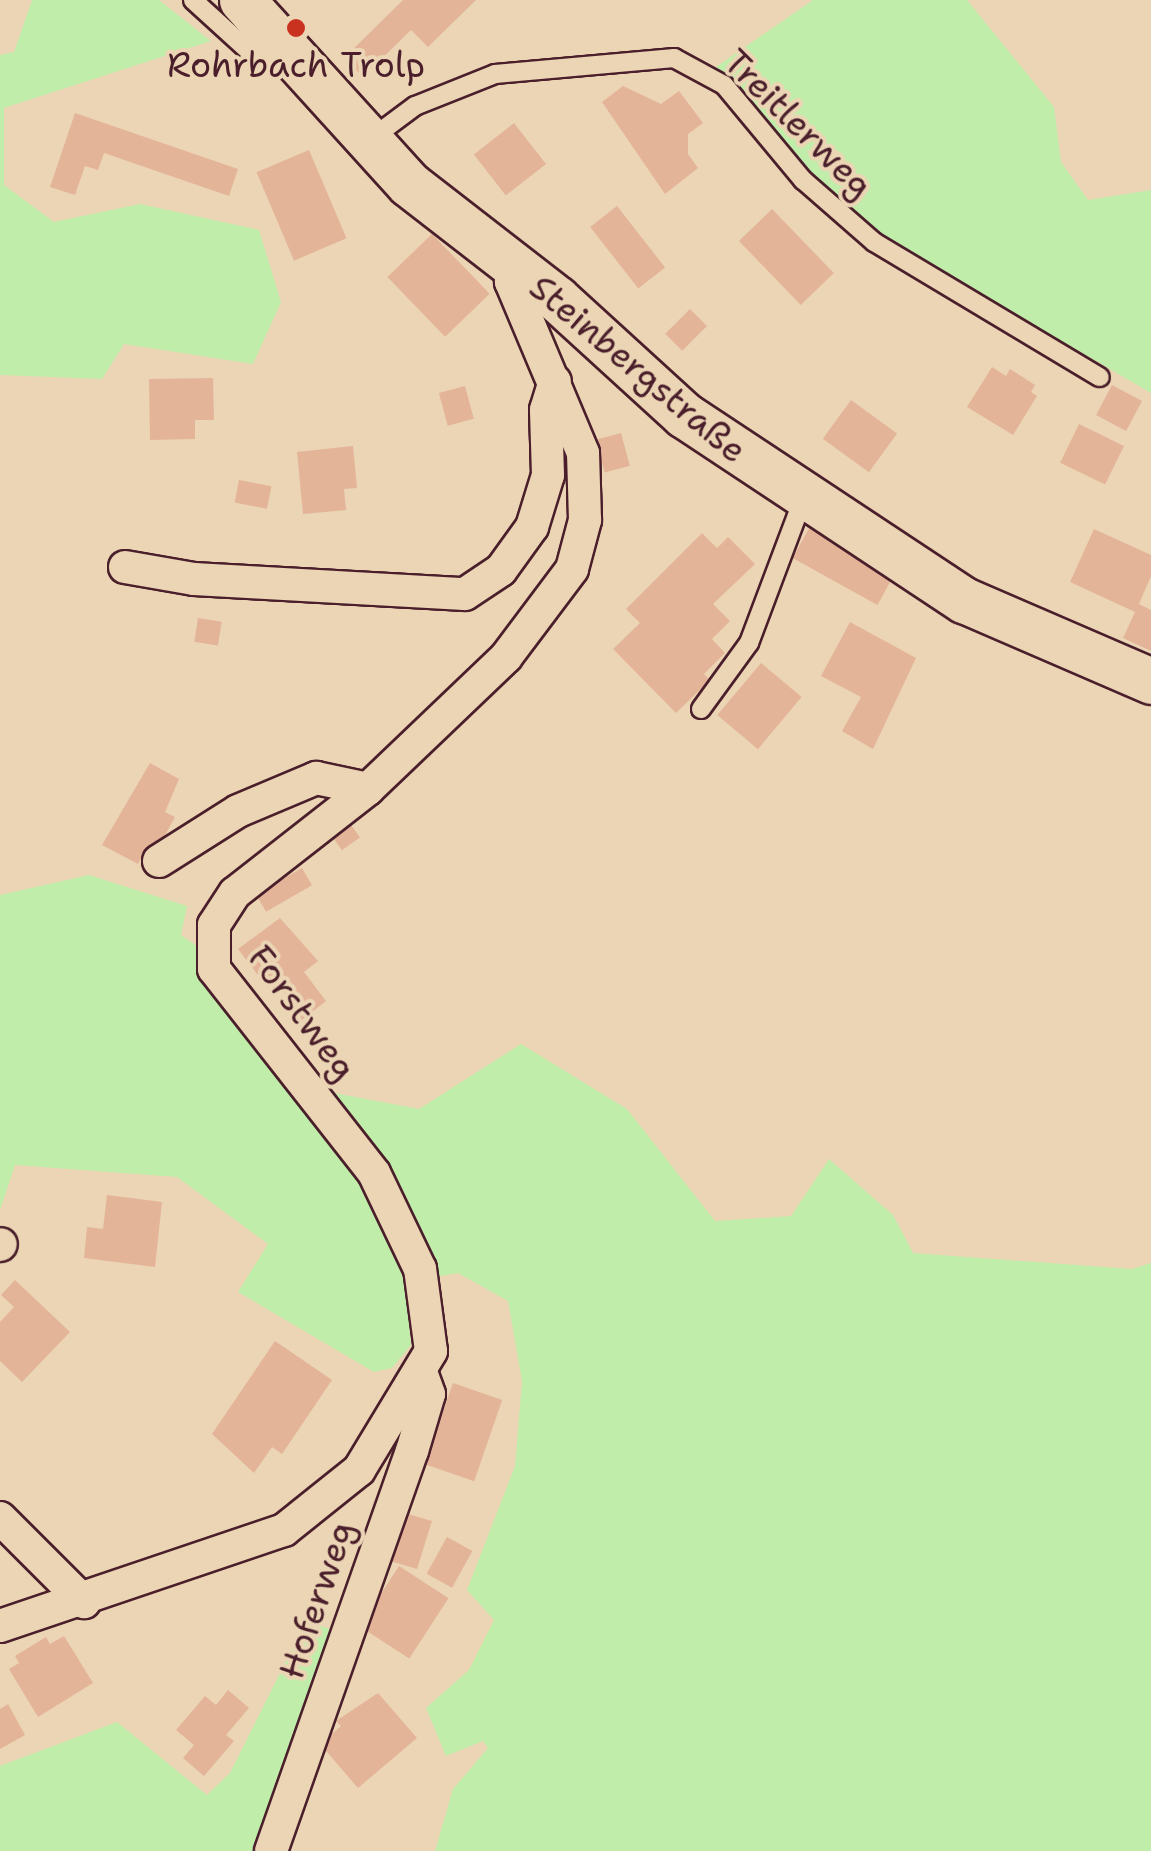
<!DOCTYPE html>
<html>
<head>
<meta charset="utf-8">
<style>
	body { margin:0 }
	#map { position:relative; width:1151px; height:1851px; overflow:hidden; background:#ebd5b4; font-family:"Shantell Sans",sans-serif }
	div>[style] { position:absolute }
	.green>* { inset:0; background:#c1edaa }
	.building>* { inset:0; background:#e4b499; transform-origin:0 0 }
	.roads { filter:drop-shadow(2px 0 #4a1f2b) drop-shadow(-2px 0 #4a1f2b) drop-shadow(0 2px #4a1f2b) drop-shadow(0 -2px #4a1f2b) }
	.lane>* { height:18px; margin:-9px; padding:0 9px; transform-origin:9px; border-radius:9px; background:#ebd5b4 }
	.street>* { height:32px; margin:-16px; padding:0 16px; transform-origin:16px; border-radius:16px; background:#ebd5b4 }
	.secondary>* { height:45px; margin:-22.5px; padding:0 22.5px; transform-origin:22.5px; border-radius:22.5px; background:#ebd5b4 }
	.dots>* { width:28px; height:28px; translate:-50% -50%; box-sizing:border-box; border:5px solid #ebd5b4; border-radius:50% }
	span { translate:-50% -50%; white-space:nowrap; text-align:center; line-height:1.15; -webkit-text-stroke:8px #ebd5b4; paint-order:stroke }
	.poi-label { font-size:35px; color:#4a1f2b }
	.street-label { font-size:35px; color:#4a1f2b }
</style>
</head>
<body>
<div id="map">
	<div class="green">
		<i style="clip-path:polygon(32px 0,159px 0,211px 41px,4px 108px,4px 185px,54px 222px,140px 204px,259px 230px,281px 302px,253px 364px,124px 344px,102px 379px,0 375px,0 55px,14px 52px)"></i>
		<i style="clip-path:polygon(813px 0,967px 0,1054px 107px,1061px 162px,1088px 200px,1151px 190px,1151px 393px,878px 235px,810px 175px,716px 67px)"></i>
		<i style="clip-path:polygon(89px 875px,187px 906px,181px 935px,226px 966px,314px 1078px,334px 1093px,419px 1109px,521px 1044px,627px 1109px,715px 1221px,791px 1216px,829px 1159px,893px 1215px,913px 1253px,1132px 1269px,1151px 1263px,1151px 1851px,435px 1851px,453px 1789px,488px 1748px,483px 1741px,446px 1756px,426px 1708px,469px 1670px,494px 1620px,467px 1590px,515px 1466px,522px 1381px,508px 1301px,458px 1273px,405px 1282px,411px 1345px,392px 1368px,374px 1372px,238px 1292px,268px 1244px,177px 1177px,15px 1165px,0 1210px,0 895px)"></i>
		<i style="clip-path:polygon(306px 1621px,336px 1631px,258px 1851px,0 1851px,0 1766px,117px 1722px,207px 1795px,230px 1773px)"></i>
	</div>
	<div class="building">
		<i style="clip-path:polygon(403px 0,476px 0,428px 47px,411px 30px,363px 77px,344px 58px)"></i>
		<i style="clip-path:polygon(623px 86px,661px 104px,679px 91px,703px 123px,688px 134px,688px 154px,698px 168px,665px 194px,602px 102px)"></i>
		<i style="clip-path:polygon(75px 113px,238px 169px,229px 196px,104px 153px,98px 170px,85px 166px,75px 195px,50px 187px)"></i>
		<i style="left:514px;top:123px;width:52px;height:51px;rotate:52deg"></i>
		<i style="left:309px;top:150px;width:96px;height:57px;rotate:67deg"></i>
		<i style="left:617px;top:206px;width:78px;height:34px;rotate:52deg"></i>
		<i style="left:772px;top:209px;width:89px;height:46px;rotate:46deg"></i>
		<i style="left:432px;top:234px;width:83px;height:62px;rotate:46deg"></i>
		<i style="left:690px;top:309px;width:24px;height:35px;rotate:45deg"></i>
		<i style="clip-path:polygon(992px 367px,1006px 376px,1010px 369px,1035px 385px,1031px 392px,1037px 396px,1013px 435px,967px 407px)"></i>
		<i style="clip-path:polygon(213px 378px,214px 420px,195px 420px,195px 439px,150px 440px,149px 379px)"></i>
		<i style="left:1112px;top:385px;width:34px;height:34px;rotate:28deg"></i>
		<i style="left:465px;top:386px;width:34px;height:27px;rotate:75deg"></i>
		<i style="left:851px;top:400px;width:57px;height:48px;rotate:36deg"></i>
		<i style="left:1079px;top:424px;width:50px;height:43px;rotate:26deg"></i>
		<i style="left:621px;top:433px;width:34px;height:26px;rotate:75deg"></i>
		<i style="clip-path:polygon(353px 446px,357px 488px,344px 489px,346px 510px,303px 514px,297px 452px)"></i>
		<i style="left:239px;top:480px;width:33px;height:23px;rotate:11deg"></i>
		<i style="left:812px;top:523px;width:97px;height:40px;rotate:29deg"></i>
		<i style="clip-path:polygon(1094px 529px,1151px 555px,1151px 576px,1139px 604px,1151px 610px,1151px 651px,1123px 638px,1135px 612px,1070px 582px)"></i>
		<i style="clip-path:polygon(702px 533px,717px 548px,728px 537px,755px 564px,713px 604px,730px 621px,712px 639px,725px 653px,704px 674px,710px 680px,676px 713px,613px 649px,640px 623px,626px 609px)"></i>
		<i style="left:198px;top:618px;width:24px;height:24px;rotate:9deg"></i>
		<i style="clip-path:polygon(850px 622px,916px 658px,873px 749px,842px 731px,861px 697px,821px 676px)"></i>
		<i style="left:761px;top:663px;width:53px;height:68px;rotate:40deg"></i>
		<i style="clip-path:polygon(150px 763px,179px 779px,165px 812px,175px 817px,157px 850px,148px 846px,138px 864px,102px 845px)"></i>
		<i style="left:349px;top:822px;width:19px;height:22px;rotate:55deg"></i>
		<i style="left:302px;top:868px;width:20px;height:53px;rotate:60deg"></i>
		<i style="clip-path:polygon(280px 918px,318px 961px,304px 972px,326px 1001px,302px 1020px,276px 980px,267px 987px,238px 949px)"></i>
		<i style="clip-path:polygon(107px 1195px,162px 1202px,155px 1267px,84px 1258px,87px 1227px,103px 1229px)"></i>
		<i style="clip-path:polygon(15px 1280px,70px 1332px,22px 1382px,0 1361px,0 1322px,14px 1307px,1px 1295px)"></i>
		<i style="clip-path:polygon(275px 1341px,332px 1380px,282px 1454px,272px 1447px,254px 1473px,212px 1434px)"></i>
		<i style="left:453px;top:1383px;width:52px;height:86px;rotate:19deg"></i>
		<i style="clip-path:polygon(408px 1514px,432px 1521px,417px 1569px,387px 1560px)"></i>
		<i style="left:447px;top:1537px;width:29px;height:42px;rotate:29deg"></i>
		<i style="left:399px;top:1566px;width:59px;height:72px;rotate:33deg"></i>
		<i style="clip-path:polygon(64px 1636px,93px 1683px,38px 1717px,9px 1669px,19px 1663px,15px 1656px,46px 1637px,50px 1644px)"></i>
		<i style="clip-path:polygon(228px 1690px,249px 1708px,226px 1735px,234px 1741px,204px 1776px,183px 1758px,194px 1745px,176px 1730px,205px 1696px,216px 1705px)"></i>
		<i style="clip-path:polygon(378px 1693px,417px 1738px,358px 1788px,320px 1744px,341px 1726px,336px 1721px)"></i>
		<i style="clip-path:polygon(8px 1704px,25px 1735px,0 1749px,0 1709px)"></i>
	</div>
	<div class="roads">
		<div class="lane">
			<i style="left:193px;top:0;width:93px;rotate:42.4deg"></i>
			<i style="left:262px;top:63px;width:13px;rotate:9deg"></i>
			<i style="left:275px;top:65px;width:18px;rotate:-41deg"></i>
			<i style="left:368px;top:141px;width:59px;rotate:-36.7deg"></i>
			<i style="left:415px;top:106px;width:86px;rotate:-21.8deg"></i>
			<i style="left:495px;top:74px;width:180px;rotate:-5.1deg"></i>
			<i style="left:674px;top:58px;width:57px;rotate:28.4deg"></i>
			<i style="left:724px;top:85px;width:124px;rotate:50.3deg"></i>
			<i style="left:803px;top:180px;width:94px;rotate:41.1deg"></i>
			<i style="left:874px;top:242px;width:263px;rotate:30.9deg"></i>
			<i style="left:701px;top:709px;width:82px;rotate:-54deg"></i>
			<i style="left:749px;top:643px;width:154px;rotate:-69.4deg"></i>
		</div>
		<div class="street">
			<i style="left:125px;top:567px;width:70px;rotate:9.9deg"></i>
			<i style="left:194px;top:579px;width:271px;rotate:3.2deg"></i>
			<i style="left:465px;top:594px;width:43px;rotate:-33.7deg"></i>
			<i style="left:501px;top:570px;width:53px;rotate:-54.2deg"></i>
			<i style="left:532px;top:527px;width:54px;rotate:-72.9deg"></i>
			<i style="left:548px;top:475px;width:65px;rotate:-91.8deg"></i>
			<i style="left:546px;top:410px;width:30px;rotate:-73deg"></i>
			<i style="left:159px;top:861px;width:93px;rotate:-32.3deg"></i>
			<i style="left:238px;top:811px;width:85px;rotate:-22.9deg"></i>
			<i style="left:316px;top:778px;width:53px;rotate:11.9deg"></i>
			<i style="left:0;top:1245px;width:1px;rotate:-45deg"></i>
			<i style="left:0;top:1518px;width:119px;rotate:45deg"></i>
			<i style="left:0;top:1626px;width:300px;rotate:-18.7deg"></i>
			<i style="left:284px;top:1530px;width:96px;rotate:-38.7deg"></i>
			<i style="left:359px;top:1470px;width:139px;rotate:-58.8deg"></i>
			<i style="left:431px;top:1351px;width:83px;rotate:-97.6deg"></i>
			<i style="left:420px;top:1269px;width:106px;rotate:-115.6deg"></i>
			<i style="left:374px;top:1173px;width:259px;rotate:-128.1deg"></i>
			<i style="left:214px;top:969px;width:44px;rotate:-90deg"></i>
			<i style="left:214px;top:925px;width:38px;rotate:-57deg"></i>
			<i style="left:235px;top:893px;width:169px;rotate:-38deg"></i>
			<i style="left:368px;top:789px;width:191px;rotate:-43.7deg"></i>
			<i style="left:506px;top:657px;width:110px;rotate:-53.1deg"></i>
			<i style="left:572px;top:569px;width:51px;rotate:-75.1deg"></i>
			<i style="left:585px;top:520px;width:67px;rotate:-91.7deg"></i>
			<i style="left:583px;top:453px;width:186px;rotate:-112.8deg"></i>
			<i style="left:511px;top:282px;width:15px;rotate:-74deg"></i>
			<i style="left:271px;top:1851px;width:424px;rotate:-70.6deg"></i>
			<i style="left:412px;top:1451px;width:59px;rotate:-73.4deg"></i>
			<i style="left:429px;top:1394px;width:20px;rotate:-110deg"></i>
		</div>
		<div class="secondary">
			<i style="left:242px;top:0;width:248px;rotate:47.8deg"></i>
			<i style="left:409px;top:184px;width:187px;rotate:37.8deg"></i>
			<i style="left:557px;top:299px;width:172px;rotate:42.4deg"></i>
			<i style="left:684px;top:415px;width:336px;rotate:33.5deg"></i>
			<i style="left:964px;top:600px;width:204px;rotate:23.4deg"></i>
		</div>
	</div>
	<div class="dots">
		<i style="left:296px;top:28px;background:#c8321e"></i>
	</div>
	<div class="poi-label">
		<span style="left:296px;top:65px">Rohrbach Trolp</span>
	</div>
	<div class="street-label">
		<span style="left:798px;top:124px;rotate:45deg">Treitlerweg</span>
		<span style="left:638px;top:369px;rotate:40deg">Steinbergstraße</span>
		<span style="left:302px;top:1013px;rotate:54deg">Forstweg</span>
		<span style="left:317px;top:1600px;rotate:-71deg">Hoferweg</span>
	</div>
</div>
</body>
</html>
